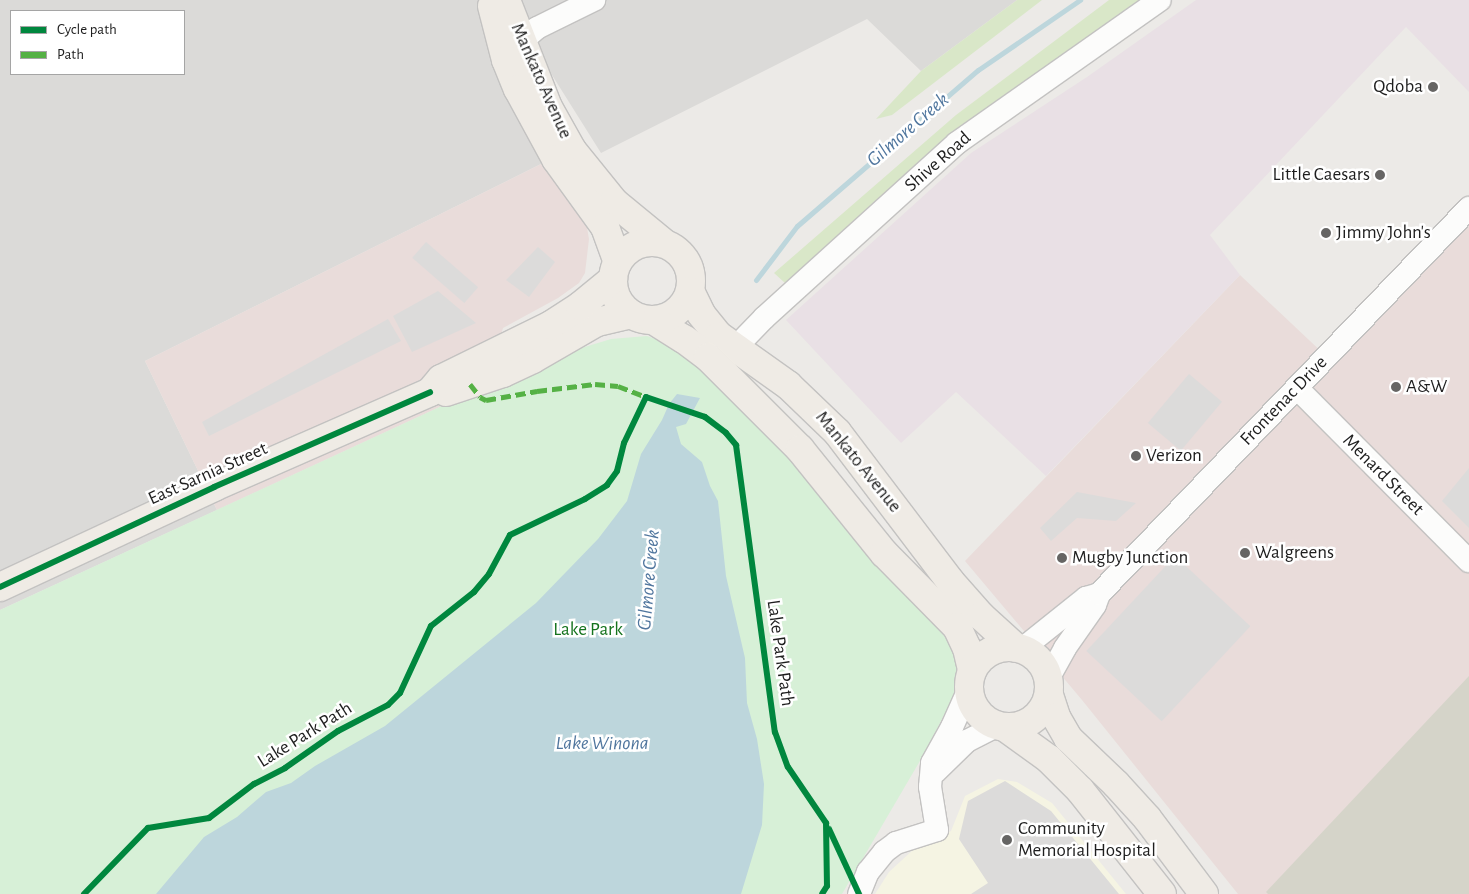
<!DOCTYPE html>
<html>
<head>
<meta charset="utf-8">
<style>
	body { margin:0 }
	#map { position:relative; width:1469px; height:894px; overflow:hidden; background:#eceae7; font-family:"Alegreya Sans",sans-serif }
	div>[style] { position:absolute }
	.residential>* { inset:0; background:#dbdad8 }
	.commercial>* { inset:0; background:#e9dcda }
	.industrial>* { inset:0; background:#e9e0e5 }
	.education>* { inset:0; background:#f5f4e3 }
	.construction>* { inset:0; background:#d5d4c9 }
	.grass>* { inset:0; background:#d9e7c8 }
	.park>* { inset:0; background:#d7f0d7 }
	.parking>* { inset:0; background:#dcdbda; transform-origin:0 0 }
	.water>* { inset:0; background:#bdd6dc }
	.stream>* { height:5px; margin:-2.5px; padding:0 2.5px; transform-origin:2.5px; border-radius:2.5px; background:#bdd6dc }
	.roads { filter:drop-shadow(1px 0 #c3c2c1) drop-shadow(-1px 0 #c3c2c1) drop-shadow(0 1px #c3c2c1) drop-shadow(0 -1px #c3c2c1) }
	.minor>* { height:22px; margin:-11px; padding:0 11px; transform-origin:11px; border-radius:11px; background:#fcfcfb }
	.major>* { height:28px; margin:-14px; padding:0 14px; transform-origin:14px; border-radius:14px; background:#efebe5 }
	.major>.ring { margin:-14px; padding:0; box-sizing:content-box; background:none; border:28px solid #efebe5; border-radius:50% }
	.quiet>* { height:5px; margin-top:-2.5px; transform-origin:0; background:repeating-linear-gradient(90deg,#55b145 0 10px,transparent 0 15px) }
	.cycleway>* { height:6px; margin:-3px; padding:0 3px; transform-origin:3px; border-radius:3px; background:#00873e }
	.dots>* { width:14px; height:14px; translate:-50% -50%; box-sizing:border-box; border:2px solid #fff; border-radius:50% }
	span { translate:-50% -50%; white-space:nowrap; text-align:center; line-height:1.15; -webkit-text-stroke:5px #fff; paint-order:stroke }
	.street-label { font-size:19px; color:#1e1e1e }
	.poi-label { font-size:19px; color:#1e1e1e }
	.right { translate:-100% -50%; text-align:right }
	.left { translate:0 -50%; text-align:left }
	.park-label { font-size:19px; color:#15731e }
	.water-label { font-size:20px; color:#50769e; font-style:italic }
	.legend { position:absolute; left:10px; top:10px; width:175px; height:65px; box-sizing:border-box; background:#fff; border:1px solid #a5a5a5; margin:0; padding:6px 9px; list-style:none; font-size:15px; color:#1e1e1e }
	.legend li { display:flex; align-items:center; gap:10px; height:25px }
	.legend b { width:25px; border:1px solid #a5a5a5 }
</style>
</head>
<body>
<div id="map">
	<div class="residential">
		<i style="clip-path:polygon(evenodd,0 0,478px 0,498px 51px,549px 160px,145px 361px,217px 510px,0 610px,0 0,11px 11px,184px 11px,184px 74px,11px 74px,11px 11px)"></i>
		<i style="clip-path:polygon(514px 0,1017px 0,921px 71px,867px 19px,601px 153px,552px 75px)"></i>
	</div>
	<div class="commercial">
		<i style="clip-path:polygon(549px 160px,584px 211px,589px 239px,585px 273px,579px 283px,558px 298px,503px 328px,485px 386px,217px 510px,145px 361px)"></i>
		<i style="clip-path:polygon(1469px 208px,1469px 894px,1238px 894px,1082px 700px,965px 561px,1240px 275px,1327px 357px)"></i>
	</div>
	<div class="industrial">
		<i style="clip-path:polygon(1196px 0,1469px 0,1469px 92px,1406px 27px,1210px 235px,1240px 275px,1046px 476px,956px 392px,901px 443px,786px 320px,971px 153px,1087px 77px)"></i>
	</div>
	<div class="education">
		<i style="clip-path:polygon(998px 779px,1017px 782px,1052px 803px,1126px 894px,875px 894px,889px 872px,914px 849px,951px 831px,965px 796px)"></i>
	</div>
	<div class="construction">
		<i style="clip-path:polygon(1469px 676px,1469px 894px,1268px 894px,1266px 892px)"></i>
	</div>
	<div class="grass">
		<i style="clip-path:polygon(1017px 0,1042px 0,892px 115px,876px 119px,921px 71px)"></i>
		<i style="clip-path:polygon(1109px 0,1143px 0,957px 135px,785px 283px,774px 273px,956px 115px)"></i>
	</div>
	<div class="park">
		<i style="clip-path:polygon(647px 336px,682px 349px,731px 391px,953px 646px,958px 665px,957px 690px,924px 754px,842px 894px,0 894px,0 610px,485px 386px,555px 356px,611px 339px)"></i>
	</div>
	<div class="parking">
		<i style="left:426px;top:242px;width:69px;height:21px;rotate:41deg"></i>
		<i style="clip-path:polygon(538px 247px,555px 262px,529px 297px,506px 280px)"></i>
		<i style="clip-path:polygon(438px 291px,476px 323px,412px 352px,393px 316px)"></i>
		<i style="clip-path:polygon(388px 319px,401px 341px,209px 436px,202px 422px)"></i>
		<i style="left:1189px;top:374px;width:43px;height:64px;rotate:40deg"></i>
		<i style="clip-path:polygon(1469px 468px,1469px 528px,1442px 501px)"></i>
		<i style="clip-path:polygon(1077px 492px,1136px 503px,1116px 521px,1077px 518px,1051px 541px,1040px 528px)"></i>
		<i style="left:1175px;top:556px;width:103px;height:130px;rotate:43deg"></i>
		<i style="clip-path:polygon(1005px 781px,1051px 811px,1119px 894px,971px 894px,988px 883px,959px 839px,968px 801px)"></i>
	</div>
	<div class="water">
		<i style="clip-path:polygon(677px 394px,700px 398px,686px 424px,676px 427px,681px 444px,702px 462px,710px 486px,718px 501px,726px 576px,745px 658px,747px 703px,757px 739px,764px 784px,762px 825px,741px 894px,156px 894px,204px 837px,237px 817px,266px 792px,291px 783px,315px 766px,385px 726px,536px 603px,598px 539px,627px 501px,641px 454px,662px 420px,669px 404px)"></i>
	</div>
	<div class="stream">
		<i style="left:756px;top:280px;width:68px;rotate:-52.8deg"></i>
		<i style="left:797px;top:226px;width:239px;rotate:-40.8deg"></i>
		<i style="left:978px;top:70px;width:124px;rotate:-34.5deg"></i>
	</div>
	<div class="roads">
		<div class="minor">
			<i style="left:522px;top:41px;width:20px;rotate:-41deg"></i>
			<i style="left:537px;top:28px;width:64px;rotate:-26.2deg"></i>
			<i style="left:735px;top:348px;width:42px;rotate:-46deg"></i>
			<i style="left:764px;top:318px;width:261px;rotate:-42.2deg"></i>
			<i style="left:957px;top:143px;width:248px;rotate:-35.2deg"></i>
			<i style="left:1297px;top:388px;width:244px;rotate:45.2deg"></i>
			<i style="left:1022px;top:649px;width:82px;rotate:-38.6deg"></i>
			<i style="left:1086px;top:598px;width:14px;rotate:-17deg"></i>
			<i style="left:1048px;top:679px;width:35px;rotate:-61deg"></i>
			<i style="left:1065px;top:648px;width:52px;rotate:-55.1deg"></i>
			<i style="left:1095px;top:605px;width:12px;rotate:-70deg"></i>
			<i style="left:1099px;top:594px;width:535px;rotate:-46.21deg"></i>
			<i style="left:935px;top:772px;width:45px;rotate:-44.1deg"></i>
			<i style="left:967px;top:741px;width:33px;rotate:-27deg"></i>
			<i style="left:859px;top:894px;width:24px;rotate:-68deg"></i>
			<i style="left:868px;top:872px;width:26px;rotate:-51deg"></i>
			<i style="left:884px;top:852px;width:15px;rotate:-37deg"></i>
			<i style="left:896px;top:843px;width:43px;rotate:-17.6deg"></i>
			<i style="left:937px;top:830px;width:44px;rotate:-99.2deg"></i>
			<i style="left:930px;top:787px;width:24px;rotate:-85deg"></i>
			<i style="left:932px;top:763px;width:41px;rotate:-60.9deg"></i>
			<i style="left:952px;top:727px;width:39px;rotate:-66deg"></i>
		</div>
		<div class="major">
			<i style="left:506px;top:0;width:115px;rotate:68.6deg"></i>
			<i style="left:548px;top:107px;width:49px;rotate:60.8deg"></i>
			<i style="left:572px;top:150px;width:67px;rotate:51.1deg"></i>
			<i style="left:614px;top:202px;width:65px;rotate:39.4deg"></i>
			<i style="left:492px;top:6px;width:56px;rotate:75.5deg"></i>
			<i style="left:506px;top:60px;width:31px;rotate:68deg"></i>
			<i style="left:518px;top:89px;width:80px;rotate:61.5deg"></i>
			<i style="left:556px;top:159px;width:84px;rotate:54.2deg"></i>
			<i style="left:605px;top:227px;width:37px;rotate:70deg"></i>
			<i class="ring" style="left:613px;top:242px;width:50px;height:50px"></i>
			<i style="left:690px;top:291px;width:25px;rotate:64deg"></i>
			<i style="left:701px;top:314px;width:28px;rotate:51deg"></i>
			<i style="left:719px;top:336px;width:85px;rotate:35.4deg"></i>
			<i style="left:788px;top:385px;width:68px;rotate:43.8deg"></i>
			<i style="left:837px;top:432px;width:187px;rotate:52.8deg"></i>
			<i style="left:950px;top:581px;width:47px;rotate:48.5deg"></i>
			<i style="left:981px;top:616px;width:47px;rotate:42.4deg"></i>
			<i style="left:653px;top:320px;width:36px;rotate:32deg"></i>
			<i style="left:684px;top:339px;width:30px;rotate:37deg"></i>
			<i style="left:708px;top:357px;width:130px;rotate:45deg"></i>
			<i style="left:800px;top:449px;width:134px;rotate:51.1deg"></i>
			<i style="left:884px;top:553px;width:104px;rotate:45.4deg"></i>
			<i style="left:957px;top:627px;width:23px;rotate:65deg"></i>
			<i style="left:967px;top:648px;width:23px;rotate:77deg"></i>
			<i style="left:446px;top:392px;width:60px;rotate:-18.4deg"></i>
			<i style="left:503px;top:373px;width:33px;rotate:-25deg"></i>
			<i style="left:533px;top:359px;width:74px;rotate:-30deg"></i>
			<i style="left:597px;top:322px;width:35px;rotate:-13deg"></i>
			<i style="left:0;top:587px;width:236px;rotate:-25deg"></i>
			<i style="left:214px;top:487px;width:236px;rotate:-23.7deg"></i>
			<i style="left:430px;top:392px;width:17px;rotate:-50deg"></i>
			<i style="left:441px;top:379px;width:123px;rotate:-26.1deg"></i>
			<i style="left:551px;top:325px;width:35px;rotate:-33deg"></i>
			<i style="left:580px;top:306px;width:43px;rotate:-39.3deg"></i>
			<i class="ring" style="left:969px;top:647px;width:52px;height:52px"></i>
			<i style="left:1049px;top:695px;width:23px;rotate:72deg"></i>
			<i style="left:1056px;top:717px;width:24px;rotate:60deg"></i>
			<i style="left:1068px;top:738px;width:66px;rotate:43.8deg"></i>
			<i style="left:1116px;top:784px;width:46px;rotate:47.6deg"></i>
			<i style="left:1147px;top:818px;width:95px;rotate:53.1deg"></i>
			<i style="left:1006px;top:728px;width:53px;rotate:35.8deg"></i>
			<i style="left:1049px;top:759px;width:44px;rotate:45deg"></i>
			<i style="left:1080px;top:790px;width:132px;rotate:51.7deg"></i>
		</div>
	</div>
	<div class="quiet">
		<i style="left:470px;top:384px;width:16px;rotate:52deg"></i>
		<i style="left:480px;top:397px;width:7px;rotate:27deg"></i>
		<i style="left:486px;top:400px;width:52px;rotate:-10deg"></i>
		<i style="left:537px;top:391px;width:58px;rotate:-6.9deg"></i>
		<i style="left:595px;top:384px;width:23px;rotate:5deg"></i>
		<i style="left:618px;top:386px;width:33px;rotate:21deg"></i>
	</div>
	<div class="cycleway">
		<i style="left:0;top:587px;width:236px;rotate:-25deg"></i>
		<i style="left:214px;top:487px;width:236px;rotate:-23.7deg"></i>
		<i style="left:829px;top:829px;width:72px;rotate:65.2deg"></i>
		<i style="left:84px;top:894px;width:92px;rotate:-45.9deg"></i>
		<i style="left:148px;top:828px;width:62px;rotate:-9.3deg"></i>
		<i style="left:209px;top:818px;width:56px;rotate:-37.1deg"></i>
		<i style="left:254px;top:784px;width:35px;rotate:-27deg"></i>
		<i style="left:285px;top:768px;width:65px;rotate:-34.9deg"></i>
		<i style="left:338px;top:731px;width:56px;rotate:-27.5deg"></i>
		<i style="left:388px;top:705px;width:17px;rotate:-45deg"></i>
		<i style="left:400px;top:693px;width:74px;rotate:-65.2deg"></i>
		<i style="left:431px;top:626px;width:55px;rotate:-38.3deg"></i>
		<i style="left:474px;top:592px;width:23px;rotate:-50deg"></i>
		<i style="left:489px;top:574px;width:44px;rotate:-61.7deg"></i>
		<i style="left:510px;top:535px;width:83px;rotate:-25.6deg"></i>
		<i style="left:585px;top:499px;width:26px;rotate:-32deg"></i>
		<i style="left:607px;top:485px;width:17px;rotate:-54deg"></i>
		<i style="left:617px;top:471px;width:29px;rotate:-76deg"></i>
		<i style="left:624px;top:443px;width:51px;rotate:-64.4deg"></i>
		<i style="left:646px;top:397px;width:62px;rotate:18.7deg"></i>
		<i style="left:705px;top:417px;width:26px;rotate:37deg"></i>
		<i style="left:726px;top:433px;width:16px;rotate:50deg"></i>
		<i style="left:736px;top:445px;width:290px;rotate:82.3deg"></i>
		<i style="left:775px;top:732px;width:37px;rotate:70deg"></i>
		<i style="left:788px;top:767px;width:68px;rotate:55.8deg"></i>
		<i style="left:826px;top:823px;width:63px;rotate:89.1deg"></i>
		<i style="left:827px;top:886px;width:9px;rotate:122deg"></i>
	</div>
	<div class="dots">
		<i style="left:1433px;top:87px;background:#666564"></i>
		<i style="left:1380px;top:175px;background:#666564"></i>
		<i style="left:1326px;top:233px;background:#666564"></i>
		<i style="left:1396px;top:387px;background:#666564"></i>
		<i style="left:1136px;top:456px;background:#666564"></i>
		<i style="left:1245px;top:553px;background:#666564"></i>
		<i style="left:1062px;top:558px;background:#666564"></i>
		<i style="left:1007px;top:840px;background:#666564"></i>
	</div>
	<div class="street-label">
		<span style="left:541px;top:81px;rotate:66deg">Mankato Avenue</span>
		<span style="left:938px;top:162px;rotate:-41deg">Shive Road</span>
		<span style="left:1284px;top:401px;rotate:-46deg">Frontenac Drive</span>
		<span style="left:858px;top:462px;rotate:51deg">Mankato Avenue</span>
		<span style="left:208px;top:474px;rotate:-24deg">East Sarnia Street</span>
		<span style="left:1383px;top:475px;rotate:45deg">Menard Street</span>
		<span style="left:780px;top:653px;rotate:82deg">Lake Park Path</span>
		<span style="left:305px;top:735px;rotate:-32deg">Lake Park Path</span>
	</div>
	<div class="poi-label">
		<span class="right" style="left:1423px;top:87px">Qdoba</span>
		<span class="right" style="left:1370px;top:175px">Little Caesars</span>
		<span class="left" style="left:1336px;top:233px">Jimmy John's</span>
		<span class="left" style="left:1406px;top:387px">A&amp;W</span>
		<span class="left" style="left:1146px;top:456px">Verizon</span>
		<span class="left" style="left:1255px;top:553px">Walgreens</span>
		<span class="left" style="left:1072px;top:558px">Mugby Junction</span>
		<span class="left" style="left:1018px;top:840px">Community<br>Memorial Hospital</span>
	</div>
	<div class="park-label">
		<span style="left:588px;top:630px">Lake Park</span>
	</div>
	<div class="water-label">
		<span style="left:908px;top:130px;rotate:-41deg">Gilmore Creek</span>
		<span style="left:649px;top:580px;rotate:-85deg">Gilmore Creek</span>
		<span style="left:602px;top:743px">Lake Winona</span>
	</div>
	<ul class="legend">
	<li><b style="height:6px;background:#00873e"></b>Cycle path</li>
	<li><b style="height:6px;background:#55b145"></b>Path</li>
	</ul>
</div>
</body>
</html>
